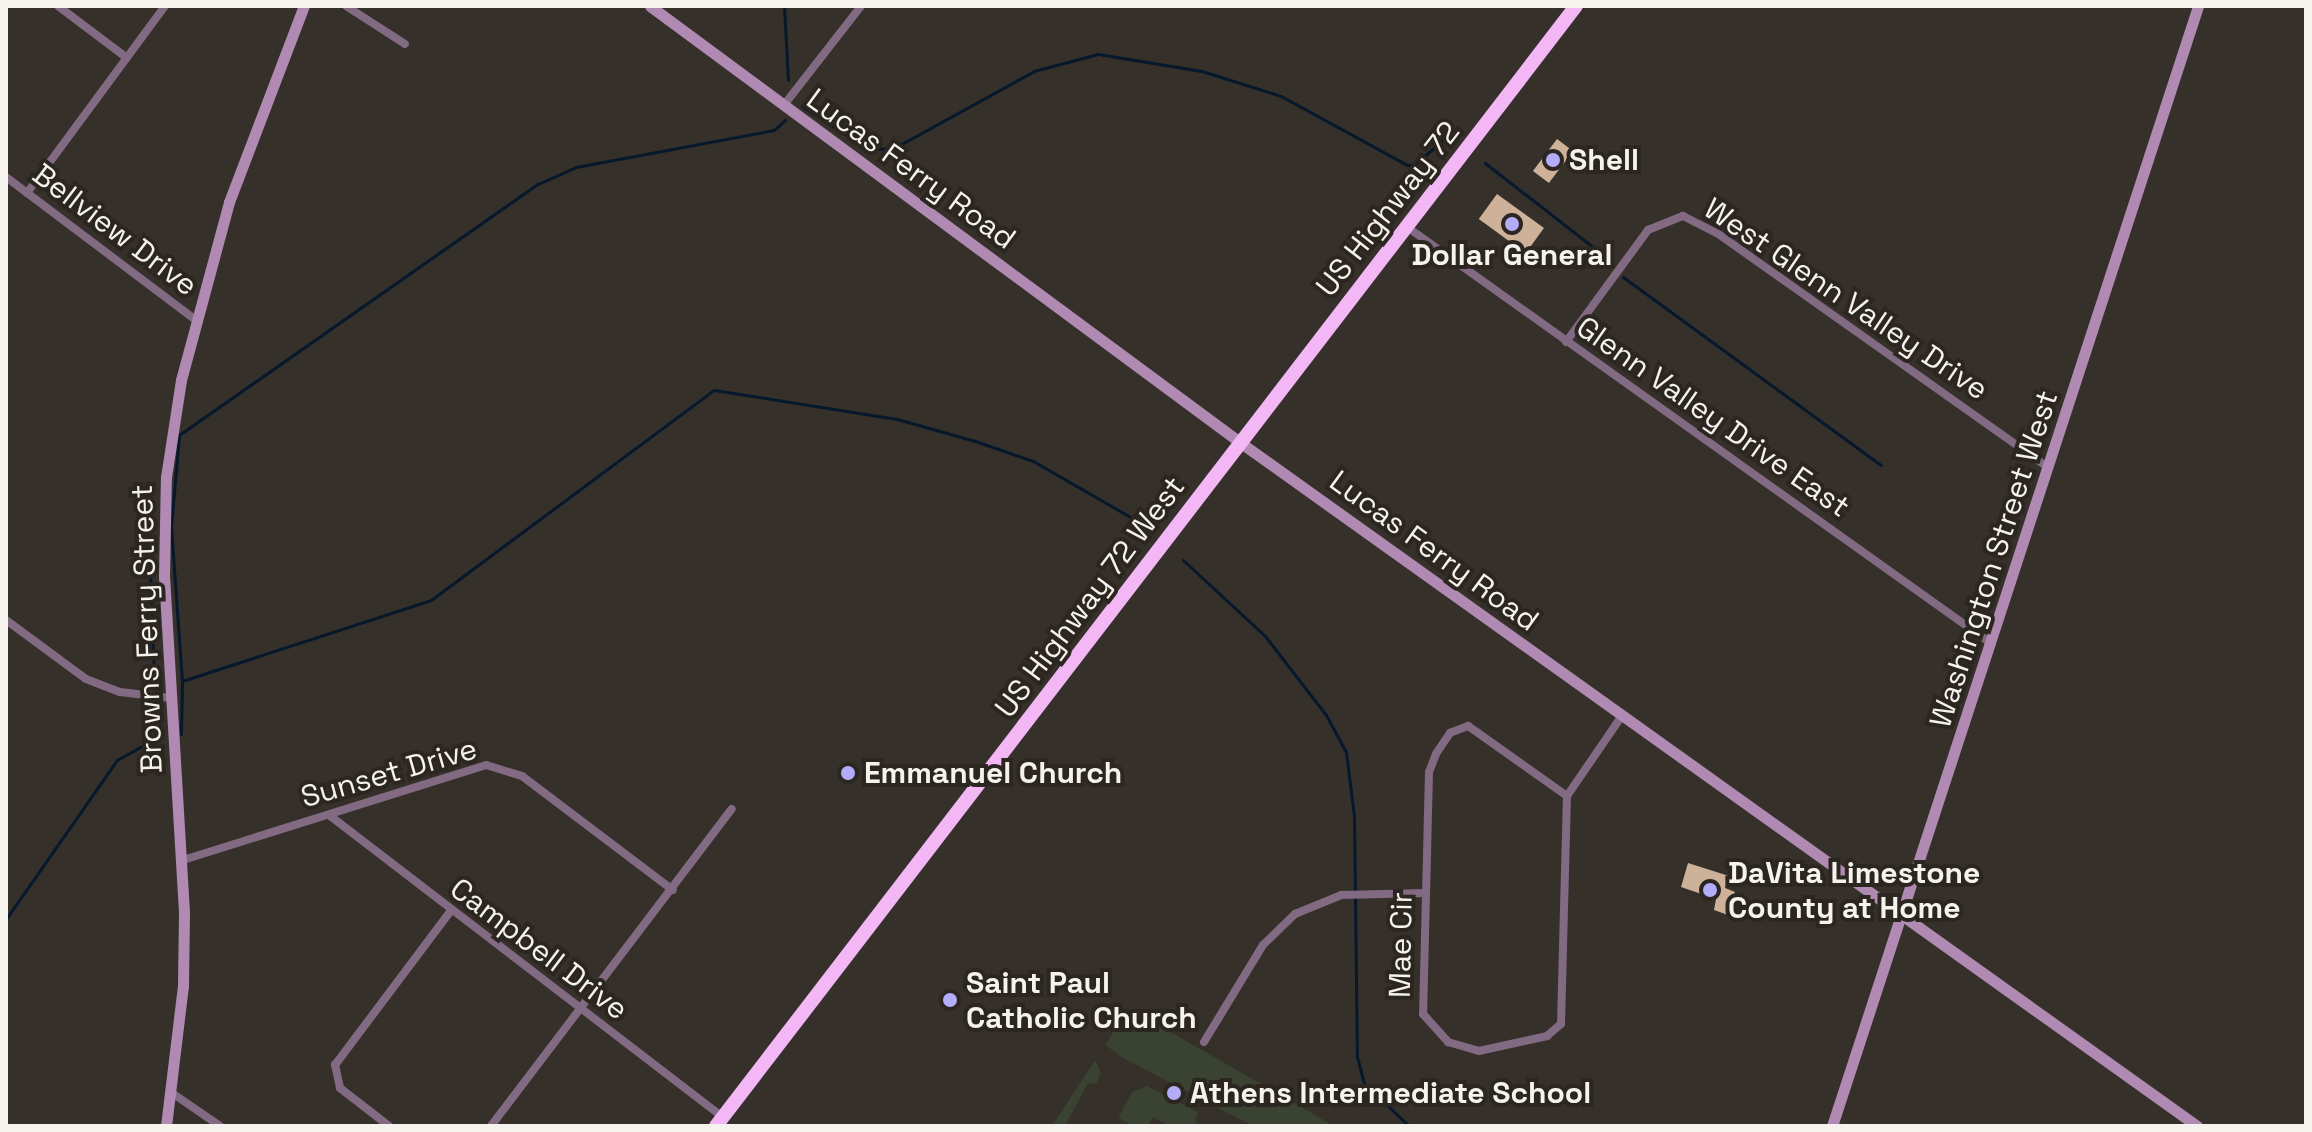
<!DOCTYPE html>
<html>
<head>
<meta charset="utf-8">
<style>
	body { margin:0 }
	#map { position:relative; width:2312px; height:1132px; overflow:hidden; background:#36302b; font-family:"Space Grotesk",sans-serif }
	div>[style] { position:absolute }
	.green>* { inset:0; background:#3a4231 }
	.stream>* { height:3px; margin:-1.5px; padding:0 1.5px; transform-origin:1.5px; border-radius:1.5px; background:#06182b }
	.building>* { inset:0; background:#cdb299; transform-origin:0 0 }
	.street>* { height:8px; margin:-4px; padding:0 4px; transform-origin:4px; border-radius:4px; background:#826a83 }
	.secondary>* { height:11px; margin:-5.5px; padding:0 5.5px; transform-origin:5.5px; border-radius:5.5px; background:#b08ab2 }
	.highway>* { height:14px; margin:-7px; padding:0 7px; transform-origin:7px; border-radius:7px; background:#f3b7f6 }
	.dots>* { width:22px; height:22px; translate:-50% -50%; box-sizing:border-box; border:4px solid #2c2621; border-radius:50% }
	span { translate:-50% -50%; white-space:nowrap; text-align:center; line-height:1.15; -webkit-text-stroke:8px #2c2621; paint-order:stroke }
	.poi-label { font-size:30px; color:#f6f2ee; font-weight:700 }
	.left { translate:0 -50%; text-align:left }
	.street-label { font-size:30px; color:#f6f2ee }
	.frame { position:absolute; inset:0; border:8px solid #f6f2ee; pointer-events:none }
</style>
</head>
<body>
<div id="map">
	<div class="green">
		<i style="clip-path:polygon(1129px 1008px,1334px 1126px,1253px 1126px,1125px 1059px,1105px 1045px)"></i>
		<i style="clip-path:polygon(1095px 1060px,1101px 1073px,1096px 1084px,1088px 1083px,1065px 1126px,1052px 1126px)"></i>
		<i style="clip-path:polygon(1147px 1086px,1198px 1112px,1195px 1122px,1202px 1126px,1170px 1126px,1153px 1117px,1148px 1126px,1134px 1126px,1118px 1118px,1132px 1092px)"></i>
	</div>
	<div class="stream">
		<i style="left:784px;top:6px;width:74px;rotate:86.9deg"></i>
		<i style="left:802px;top:106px;width:80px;rotate:33.3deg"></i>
		<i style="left:869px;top:150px;width:27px;rotate:-6deg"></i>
		<i style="left:896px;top:147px;width:158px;rotate:-28.8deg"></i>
		<i style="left:1034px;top:71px;width:66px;rotate:-14.9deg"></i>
		<i style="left:1098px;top:54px;width:105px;rotate:9.3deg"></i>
		<i style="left:1202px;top:71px;width:83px;rotate:17.6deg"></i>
		<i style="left:1281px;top:96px;width:144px;rotate:28.7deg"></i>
		<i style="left:1407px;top:165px;width:7px"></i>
		<i style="left:1414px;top:165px;width:48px;rotate:-40.7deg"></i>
		<i style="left:1485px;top:163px;width:160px;rotate:37.9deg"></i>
		<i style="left:1623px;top:277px;width:319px;rotate:36.1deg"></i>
		<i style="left:147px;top:498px;width:174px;rotate:87.7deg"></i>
		<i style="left:1183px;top:560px;width:112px;rotate:42.8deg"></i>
		<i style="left:1265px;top:636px;width:100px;rotate:52.3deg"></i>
		<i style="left:1326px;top:715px;width:42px;rotate:61.6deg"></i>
		<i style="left:1346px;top:752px;width:64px;rotate:82.9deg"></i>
		<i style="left:1354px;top:816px;width:241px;rotate:89.3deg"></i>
		<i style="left:1357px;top:1057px;width:27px;rotate:75deg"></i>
		<i style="left:1364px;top:1083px;width:62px;rotate:43.7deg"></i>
		<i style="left:182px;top:681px;width:154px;rotate:-94.1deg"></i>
		<i style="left:171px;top:527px;width:92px;rotate:-85deg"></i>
		<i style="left:179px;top:435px;width:438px;rotate:-35deg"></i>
		<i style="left:538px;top:184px;width:42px;rotate:-24.1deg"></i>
		<i style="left:576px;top:167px;width:201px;rotate:-10.6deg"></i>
		<i style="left:774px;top:130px;width:15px;rotate:-42deg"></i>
		<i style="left:181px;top:734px;width:53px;rotate:-88.9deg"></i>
		<i style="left:182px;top:681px;width:262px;rotate:-18deg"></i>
		<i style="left:431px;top:600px;width:352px;rotate:-36.6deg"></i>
		<i style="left:714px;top:390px;width:185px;rotate:9deg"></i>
		<i style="left:897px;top:419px;width:81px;rotate:15.8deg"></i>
		<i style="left:975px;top:441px;width:61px;rotate:19deg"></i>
		<i style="left:1033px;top:461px;width:130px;rotate:29.9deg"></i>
		<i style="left:6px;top:919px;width:194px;rotate:-55.1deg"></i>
		<i style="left:117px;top:760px;width:49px;rotate:-29.2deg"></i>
		<i style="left:160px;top:736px;width:21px;rotate:-98deg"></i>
	</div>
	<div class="building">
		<i style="left:1557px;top:139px;width:20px;height:40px;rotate:37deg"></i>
		<i style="left:1497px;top:194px;width:58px;height:31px;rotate:36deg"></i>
		<i style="clip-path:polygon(1688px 863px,1729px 876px,1725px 888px,1735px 892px,1728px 915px,1714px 910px,1716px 899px,1681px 887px)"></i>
	</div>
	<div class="street">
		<i style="left:58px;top:6px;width:86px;rotate:37deg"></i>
		<i style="left:346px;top:6px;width:70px;rotate:32.8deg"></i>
		<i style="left:784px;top:105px;width:125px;rotate:-52.1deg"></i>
		<i style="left:6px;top:177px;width:238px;rotate:37deg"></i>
		<i style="left:27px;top:193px;width:232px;rotate:-53.6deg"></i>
		<i style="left:1407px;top:227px;width:718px;rotate:35.48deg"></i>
		<i style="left:1566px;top:342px;width:139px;rotate:-53.8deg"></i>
		<i style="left:1648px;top:230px;width:38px;rotate:-22deg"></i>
		<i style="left:1683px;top:216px;width:38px;rotate:27deg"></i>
		<i style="left:1717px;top:233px;width:407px;rotate:35.3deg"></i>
		<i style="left:6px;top:620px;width:99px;rotate:36.4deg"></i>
		<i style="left:86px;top:679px;width:36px;rotate:21deg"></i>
		<i style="left:120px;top:692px;width:51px;rotate:6.7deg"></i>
		<i style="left:1567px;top:796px;width:121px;rotate:-144.7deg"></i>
		<i style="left:1468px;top:726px;width:19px;rotate:159deg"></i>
		<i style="left:1450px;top:733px;width:25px;rotate:124deg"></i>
		<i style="left:1436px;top:754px;width:19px;rotate:111deg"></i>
		<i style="left:1429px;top:772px;width:242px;rotate:91.4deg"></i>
		<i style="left:1423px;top:1014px;width:38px;rotate:48deg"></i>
		<i style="left:1448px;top:1042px;width:32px;rotate:16deg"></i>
		<i style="left:1479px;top:1051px;width:70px;rotate:-12.4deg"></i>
		<i style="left:1547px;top:1036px;width:18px;rotate:-41deg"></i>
		<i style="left:1561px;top:1024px;width:228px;rotate:-88.5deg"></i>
		<i style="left:1567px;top:796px;width:96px;rotate:-55.6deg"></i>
		<i style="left:329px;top:815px;width:496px;rotate:37.5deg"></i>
		<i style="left:180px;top:861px;width:321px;rotate:-17.4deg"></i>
		<i style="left:486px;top:765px;width:38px;rotate:17deg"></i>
		<i style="left:522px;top:776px;width:189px;rotate:37.1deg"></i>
		<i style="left:1204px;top:1042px;width:114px;rotate:-58.7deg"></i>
		<i style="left:1263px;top:945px;width:45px;rotate:-44.1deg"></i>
		<i style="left:1295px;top:914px;width:50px;rotate:-22.4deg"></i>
		<i style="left:1341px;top:895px;width:85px;rotate:-1.3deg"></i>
		<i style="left:172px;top:1093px;width:58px;rotate:34.5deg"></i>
		<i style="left:389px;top:1126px;width:62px;rotate:-142.2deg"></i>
		<i style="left:340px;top:1088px;width:24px;rotate:-102deg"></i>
		<i style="left:335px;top:1065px;width:191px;rotate:-53.1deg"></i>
		<i style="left:491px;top:1126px;width:398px;rotate:-52.8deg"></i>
	</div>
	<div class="secondary">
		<i style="left:650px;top:6px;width:735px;rotate:36.48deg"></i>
		<i style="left:1241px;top:443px;width:1175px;rotate:35.54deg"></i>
		<i style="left:166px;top:1126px;width:142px;rotate:-83.1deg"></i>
		<i style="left:183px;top:985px;width:73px;rotate:-89.2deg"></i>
		<i style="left:184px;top:912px;width:336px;rotate:-93.4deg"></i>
		<i style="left:164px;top:577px;width:100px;rotate:-88.9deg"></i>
		<i style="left:166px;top:477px;width:98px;rotate:-81.2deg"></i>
		<i style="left:181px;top:380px;width:184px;rotate:-74.9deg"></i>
		<i style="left:229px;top:202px;width:210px;rotate:-69.1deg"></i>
		<i style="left:1832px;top:1126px;width:1178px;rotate:-71.9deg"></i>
	</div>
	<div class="highway">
		<i style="left:716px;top:1126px;width:1412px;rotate:-52.48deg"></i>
	</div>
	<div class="dots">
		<i style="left:1553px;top:160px;background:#b3adf9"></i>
		<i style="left:1512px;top:224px;background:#b3adf9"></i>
		<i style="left:848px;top:773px;background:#b3adf9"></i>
		<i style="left:1710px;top:890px;background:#b3adf9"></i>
		<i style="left:950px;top:1000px;background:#b3adf9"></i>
		<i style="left:1174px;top:1093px;background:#b3adf9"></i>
	</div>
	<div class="poi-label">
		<span class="left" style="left:1569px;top:160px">Shell</span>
		<span style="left:1512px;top:255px">Dollar General</span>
		<span class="left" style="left:864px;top:773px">Emmanuel Church</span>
		<span class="left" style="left:1728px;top:890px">DaVita Limestone<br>County at Home</span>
		<span class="left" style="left:966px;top:1000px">Saint Paul<br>Catholic Church</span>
		<span class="left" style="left:1190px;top:1093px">Athens Intermediate School</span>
	</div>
	<div class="street-label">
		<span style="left:911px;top:169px;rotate:36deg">Lucas Ferry Road</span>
		<span style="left:1388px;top:209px;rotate:-52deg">US Highway 72</span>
		<span style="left:115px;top:230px;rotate:37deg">Bellview Drive</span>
		<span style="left:1846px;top:299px;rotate:34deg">West Glenn Valley Drive</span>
		<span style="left:1713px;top:417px;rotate:35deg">Glenn Valley Drive East</span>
		<span style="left:1434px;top:551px;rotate:36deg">Lucas Ferry Road</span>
		<span style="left:1994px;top:559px;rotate:-72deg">Washington Street West</span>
		<span style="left:1090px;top:597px;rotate:-53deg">US Highway 72 West</span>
		<span style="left:147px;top:629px;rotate:-92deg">Browns Ferry Street</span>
		<span style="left:389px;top:773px;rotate:-16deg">Sunset Drive</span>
		<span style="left:1401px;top:945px;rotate:-89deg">Mae Cir</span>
		<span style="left:539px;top:949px;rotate:37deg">Campbell Drive</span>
	</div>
	<div class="frame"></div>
</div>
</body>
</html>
